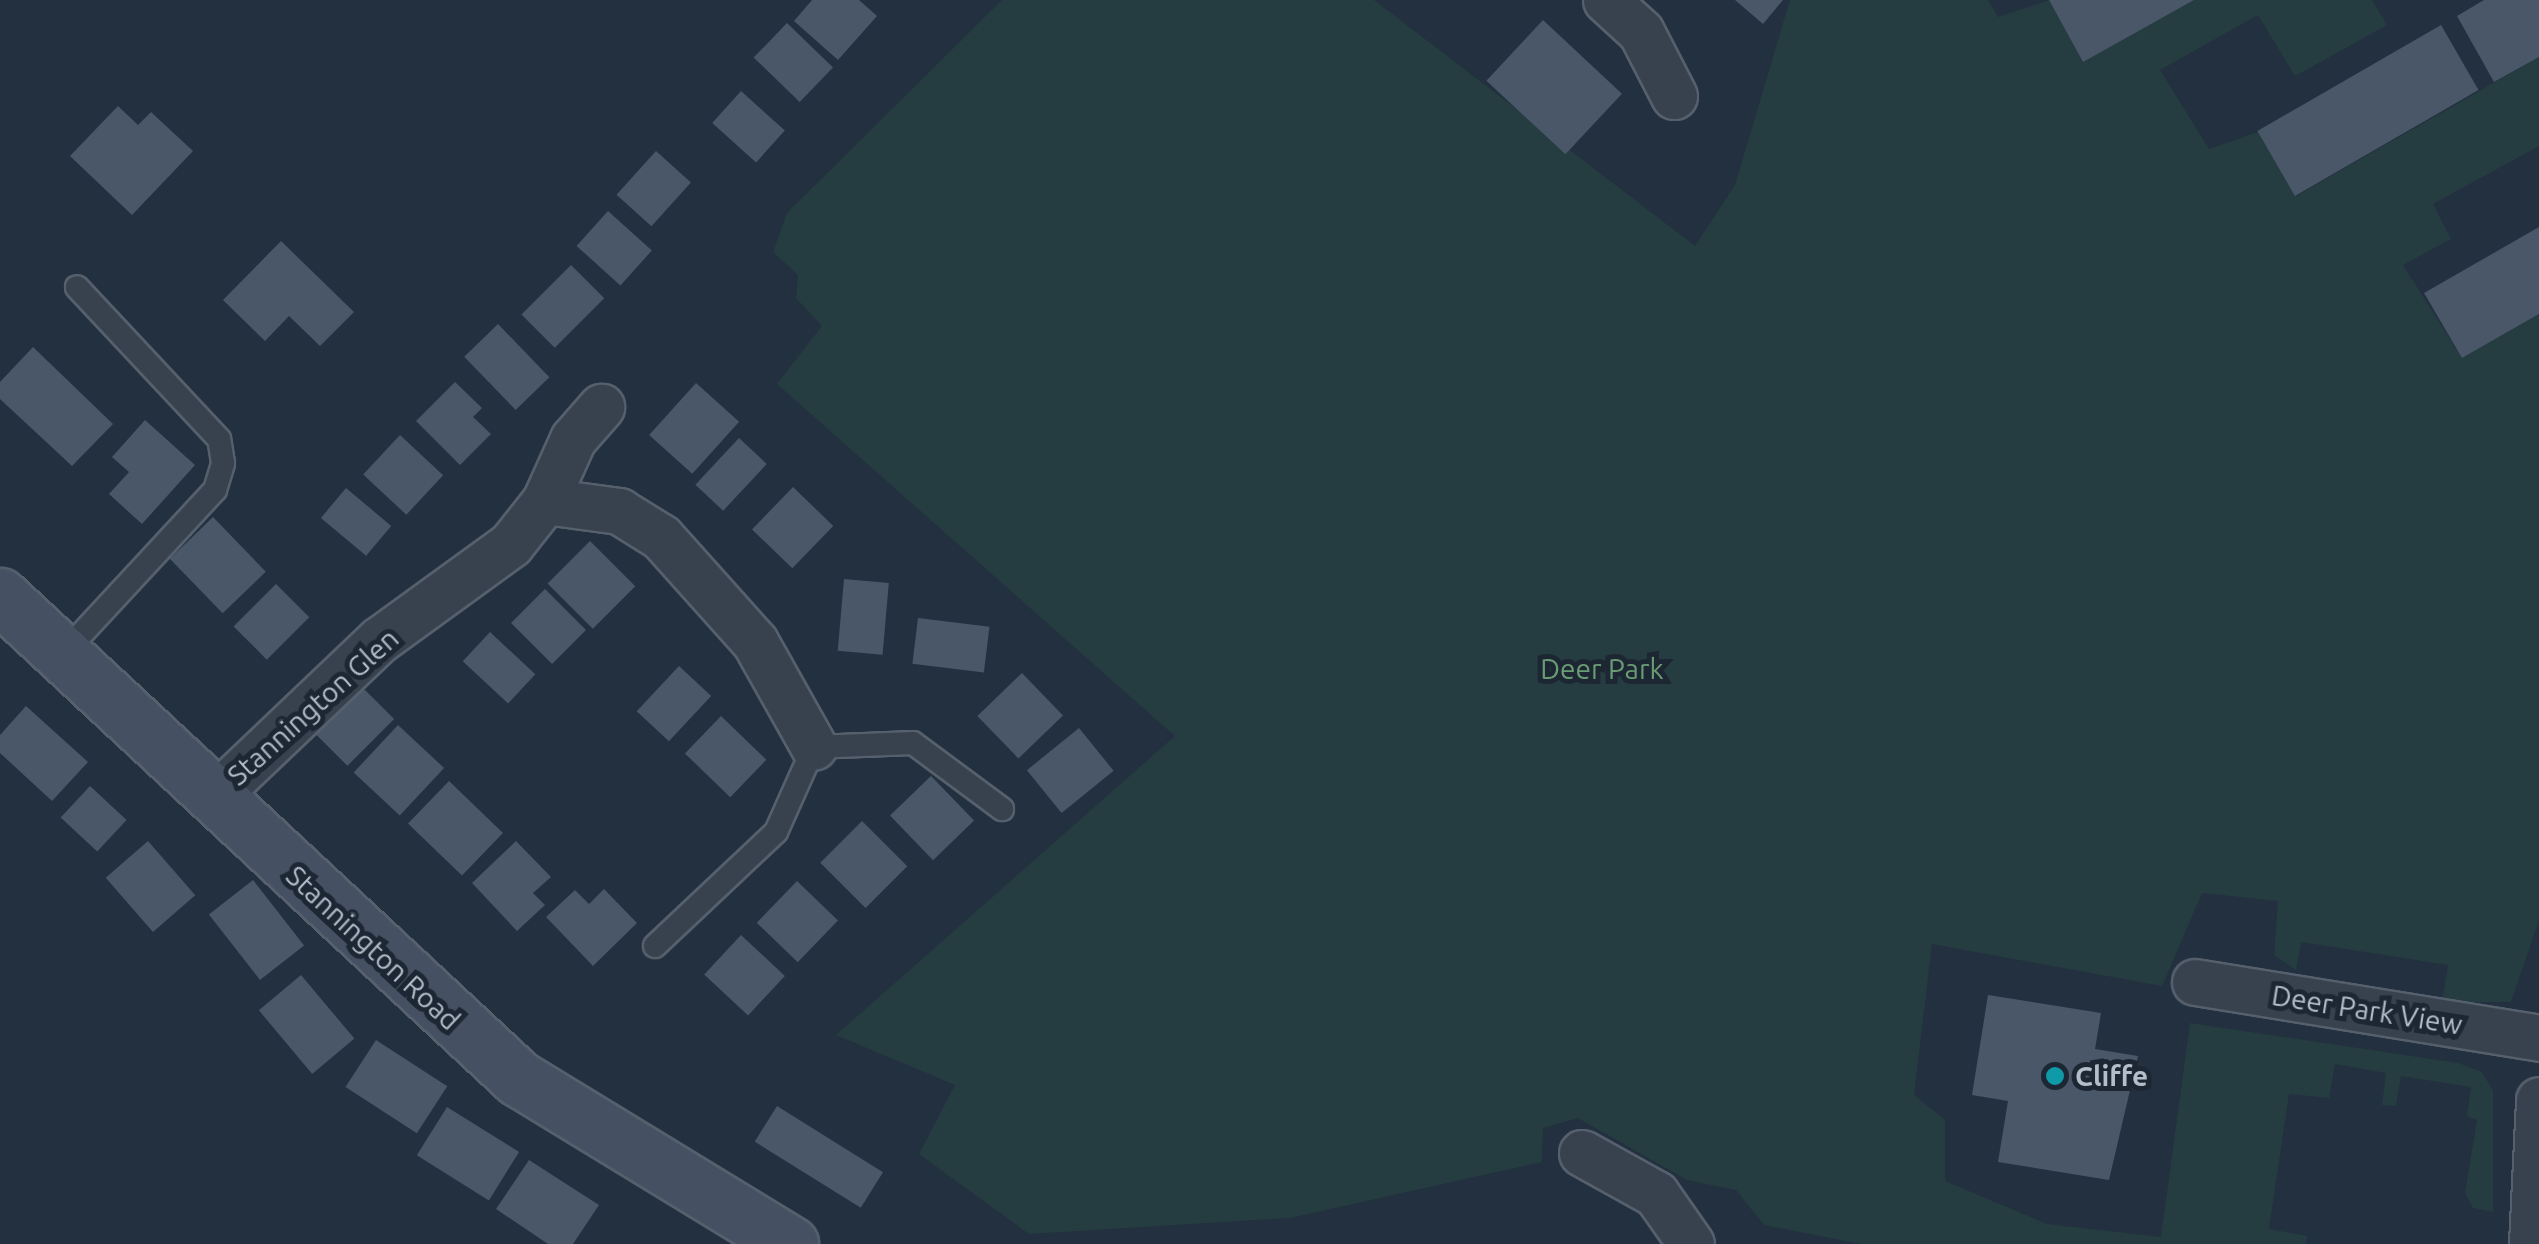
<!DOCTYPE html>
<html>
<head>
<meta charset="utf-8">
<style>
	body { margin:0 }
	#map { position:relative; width:2539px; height:1244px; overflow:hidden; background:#23303f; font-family:Ubuntu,sans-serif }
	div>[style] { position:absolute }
	.green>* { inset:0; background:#253d40 }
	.building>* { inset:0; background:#495768; transform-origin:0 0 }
	.roads { filter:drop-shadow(2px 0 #56606d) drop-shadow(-2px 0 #56606d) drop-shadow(0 2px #56606d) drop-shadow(0 -2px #56606d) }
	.lane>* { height:22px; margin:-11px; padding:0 11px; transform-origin:11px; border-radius:11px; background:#38424f }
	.street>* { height:45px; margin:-22.5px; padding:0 22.5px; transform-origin:22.5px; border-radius:22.5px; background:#38424f }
	.secondary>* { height:55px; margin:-27.5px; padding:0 27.5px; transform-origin:27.5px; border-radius:27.5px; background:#455162 }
	.dots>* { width:28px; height:28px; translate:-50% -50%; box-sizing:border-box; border:5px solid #1d2734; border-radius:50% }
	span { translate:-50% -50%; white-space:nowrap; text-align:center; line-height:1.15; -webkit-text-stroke:10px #1d2734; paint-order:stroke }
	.park-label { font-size:28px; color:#6a9c74 }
	.street-label { font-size:28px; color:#b4bdca }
	.poi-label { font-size:28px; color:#b4bdca; font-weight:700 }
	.left { translate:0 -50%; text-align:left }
</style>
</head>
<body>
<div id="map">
	<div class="green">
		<i style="clip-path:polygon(1002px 0,1374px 0,1695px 246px,1735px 185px,1790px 0,1988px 0,1998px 17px,2049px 0,2083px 61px,2194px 0,2372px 0,2387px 25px,2295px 76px,2258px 15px,2160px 70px,2209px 149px,2258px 132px,2296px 196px,2539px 57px,2539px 146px,2433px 204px,2451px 239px,2403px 265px,2462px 358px,2539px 314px,2539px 920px,2511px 1002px,2442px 1002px,2448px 965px,2301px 942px,2296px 970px,2274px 955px,2278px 901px,2202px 893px,2162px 986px,1932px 944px,1914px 1095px,1945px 1120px,1945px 1181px,2047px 1224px,2161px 1237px,2190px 1023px,2458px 1063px,2482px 1072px,2493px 1091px,2493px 1212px,2473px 1208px,2465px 1193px,2477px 1120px,2467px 1116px,2471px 1087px,2401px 1076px,2396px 1106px,2382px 1105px,2386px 1073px,2335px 1064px,2329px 1098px,2289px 1094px,2269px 1229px,2307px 1236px,2306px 1244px,1861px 1244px,1764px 1225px,1736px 1190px,1687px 1180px,1578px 1118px,1543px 1128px,1542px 1162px,1290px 1218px,1029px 1234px,919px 1154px,955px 1085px,836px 1035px,1175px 736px,777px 384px,822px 326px,796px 298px,798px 275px,773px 252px,787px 213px)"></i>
	</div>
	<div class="building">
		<i style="clip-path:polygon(812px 0,859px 0,877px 16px,838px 60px,794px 21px)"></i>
		<i style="clip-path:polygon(1735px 0,1783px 0,1763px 24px)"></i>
		<i style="clip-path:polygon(2049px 0,2194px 0,2083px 62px)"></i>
		<i style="clip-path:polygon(2484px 0,2539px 0,2539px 57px,2494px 82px,2457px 16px)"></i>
		<i style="left:1543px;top:20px;width:108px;height:83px;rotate:43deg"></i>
		<i style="left:787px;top:23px;width:64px;height:48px;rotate:44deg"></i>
		<i style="left:2441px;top:25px;width:75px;height:212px;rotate:60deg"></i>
		<i style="left:741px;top:91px;width:59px;height:43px;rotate:42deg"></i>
		<i style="clip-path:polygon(118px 106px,138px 125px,151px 112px,193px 151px,132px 215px,70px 156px)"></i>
		<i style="left:656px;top:151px;width:47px;height:59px;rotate:42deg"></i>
		<i style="left:608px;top:211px;width:59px;height:47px;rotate:42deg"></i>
		<i style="clip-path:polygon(2539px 227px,2539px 314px,2462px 358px,2424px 293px)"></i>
		<i style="clip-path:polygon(281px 241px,354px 312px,320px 346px,289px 316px,265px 341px,223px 300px)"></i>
		<i style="left:571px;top:265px;width:47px;height:70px;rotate:45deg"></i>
		<i style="left:498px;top:324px;width:74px;height:47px;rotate:46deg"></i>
		<i style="clip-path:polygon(33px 347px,113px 424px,72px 466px,0 399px,0 382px)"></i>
		<i style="clip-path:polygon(455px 382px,482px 408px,473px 417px,491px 434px,460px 465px,416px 421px)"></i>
		<i style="left:696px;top:383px;width:58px;height:70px;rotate:42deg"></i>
		<i style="clip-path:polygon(145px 420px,195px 465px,142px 524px,109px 494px,129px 472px,112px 457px)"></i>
		<i style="left:400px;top:435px;width:59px;height:54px;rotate:43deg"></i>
		<i style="left:739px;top:438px;width:38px;height:64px;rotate:43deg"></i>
		<i style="left:793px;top:487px;width:56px;height:59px;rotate:44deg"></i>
		<i style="left:346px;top:488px;width:59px;height:39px;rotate:40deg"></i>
		<i style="left:213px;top:517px;width:76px;height:60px;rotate:46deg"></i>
		<i style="left:590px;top:541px;width:64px;height:60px;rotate:45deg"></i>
		<i style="left:844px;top:579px;width:45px;height:72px;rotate:5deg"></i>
		<i style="left:276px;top:584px;width:47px;height:60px;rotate:45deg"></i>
		<i style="left:545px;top:589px;width:58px;height:48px;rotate:45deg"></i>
		<i style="left:918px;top:618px;width:72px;height:46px;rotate:7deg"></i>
		<i style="left:490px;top:632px;width:62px;height:40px;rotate:43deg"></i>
		<i style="left:679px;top:666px;width:44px;height:62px;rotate:43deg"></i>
		<i style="left:1022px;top:673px;width:59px;height:62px;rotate:46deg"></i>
		<i style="left:363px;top:688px;width:44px;height:66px;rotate:45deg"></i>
		<i style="clip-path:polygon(26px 706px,88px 762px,52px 801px,0 753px,0 735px)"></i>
		<i style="left:721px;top:716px;width:63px;height:52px;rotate:44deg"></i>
		<i style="left:398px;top:725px;width:63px;height:65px;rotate:43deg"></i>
		<i style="left:1079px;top:728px;width:55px;height:67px;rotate:51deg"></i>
		<i style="left:931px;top:776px;width:62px;height:57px;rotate:46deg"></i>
		<i style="left:449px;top:781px;width:75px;height:59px;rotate:44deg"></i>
		<i style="left:90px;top:786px;width:50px;height:43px;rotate:43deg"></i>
		<i style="left:862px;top:821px;width:64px;height:59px;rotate:45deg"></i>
		<i style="left:148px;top:841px;width:72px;height:56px;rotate:49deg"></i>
		<i style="clip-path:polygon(516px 841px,551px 877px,533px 893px,545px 905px,517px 931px,472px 883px)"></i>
		<i style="left:253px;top:880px;width:83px;height:56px;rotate:52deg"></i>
		<i style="left:797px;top:881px;width:57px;height:58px;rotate:44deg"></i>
		<i style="clip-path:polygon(604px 889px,637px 923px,593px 966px,546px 917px,575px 890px,589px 904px)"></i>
		<i style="left:741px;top:935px;width:60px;height:54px;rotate:43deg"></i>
		<i style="left:301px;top:975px;width:83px;height:55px;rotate:50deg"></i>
		<i style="clip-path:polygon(1988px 995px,2101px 1013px,2095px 1049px,2138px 1056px,2109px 1180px,1998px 1162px,2008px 1101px,1972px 1095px)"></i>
		<i style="left:376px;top:1040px;width:85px;height:56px;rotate:33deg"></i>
		<i style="left:777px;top:1106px;width:125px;height:42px;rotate:32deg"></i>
		<i style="left:447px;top:1107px;width:85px;height:57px;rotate:32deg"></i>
		<i style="clip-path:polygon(529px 1160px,599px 1205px,573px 1244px,548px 1244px,496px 1209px)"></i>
	</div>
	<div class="roads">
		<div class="lane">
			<i style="left:62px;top:655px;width:225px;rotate:-47.2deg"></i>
			<i style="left:215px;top:490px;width:28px;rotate:-73deg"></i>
			<i style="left:223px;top:463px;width:24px;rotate:-99deg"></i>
			<i style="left:219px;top:439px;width:208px;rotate:-133.1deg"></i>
			<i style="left:655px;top:946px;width:166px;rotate:-43.3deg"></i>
			<i style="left:776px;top:832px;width:93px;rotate:-65.9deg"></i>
			<i style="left:814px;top:747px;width:99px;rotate:-2.3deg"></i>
			<i style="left:913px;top:743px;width:111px;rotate:36.6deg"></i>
		</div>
		<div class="street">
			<i style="left:1606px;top:0;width:47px;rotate:42.4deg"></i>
			<i style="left:1641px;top:32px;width:72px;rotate:62.7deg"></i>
			<i style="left:545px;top:501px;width:68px;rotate:-65.7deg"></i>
			<i style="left:573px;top:439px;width:43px;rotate:-48.8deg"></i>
			<i style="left:214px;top:797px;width:228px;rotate:-43.6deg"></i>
			<i style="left:379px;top:640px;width:163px;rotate:-36deg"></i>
			<i style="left:511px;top:544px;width:55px;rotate:-51.7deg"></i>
			<i style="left:545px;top:501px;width:75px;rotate:7.7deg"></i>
			<i style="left:619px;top:511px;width:49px;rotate:31.8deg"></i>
			<i style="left:661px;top:537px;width:141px;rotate:48.2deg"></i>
			<i style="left:755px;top:642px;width:120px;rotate:60.7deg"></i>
			<i style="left:2195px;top:982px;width:349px;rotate:9.2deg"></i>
			<i style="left:1582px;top:1153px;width:85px;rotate:29deg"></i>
			<i style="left:1656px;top:1194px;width:61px;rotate:55deg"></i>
			<i style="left:2532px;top:1244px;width:144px;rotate:-87.2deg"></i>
		</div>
		<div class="secondary">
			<i style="left:0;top:596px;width:708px;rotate:42.94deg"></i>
			<i style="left:518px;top:1078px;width:319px;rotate:31.4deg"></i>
		</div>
	</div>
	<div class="dots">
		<i style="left:2055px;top:1076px;background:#0f9aa8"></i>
	</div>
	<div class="park-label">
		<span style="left:1602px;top:669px">Deer Park</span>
	</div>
	<div class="street-label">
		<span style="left:313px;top:707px;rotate:-42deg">Stannington Glen</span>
		<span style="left:373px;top:948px;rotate:43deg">Stannington Road</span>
		<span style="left:2367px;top:1010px;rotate:9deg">Deer Park View</span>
	</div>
	<div class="poi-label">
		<span class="left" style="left:2075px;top:1076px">Cliffe</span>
	</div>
</div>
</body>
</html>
